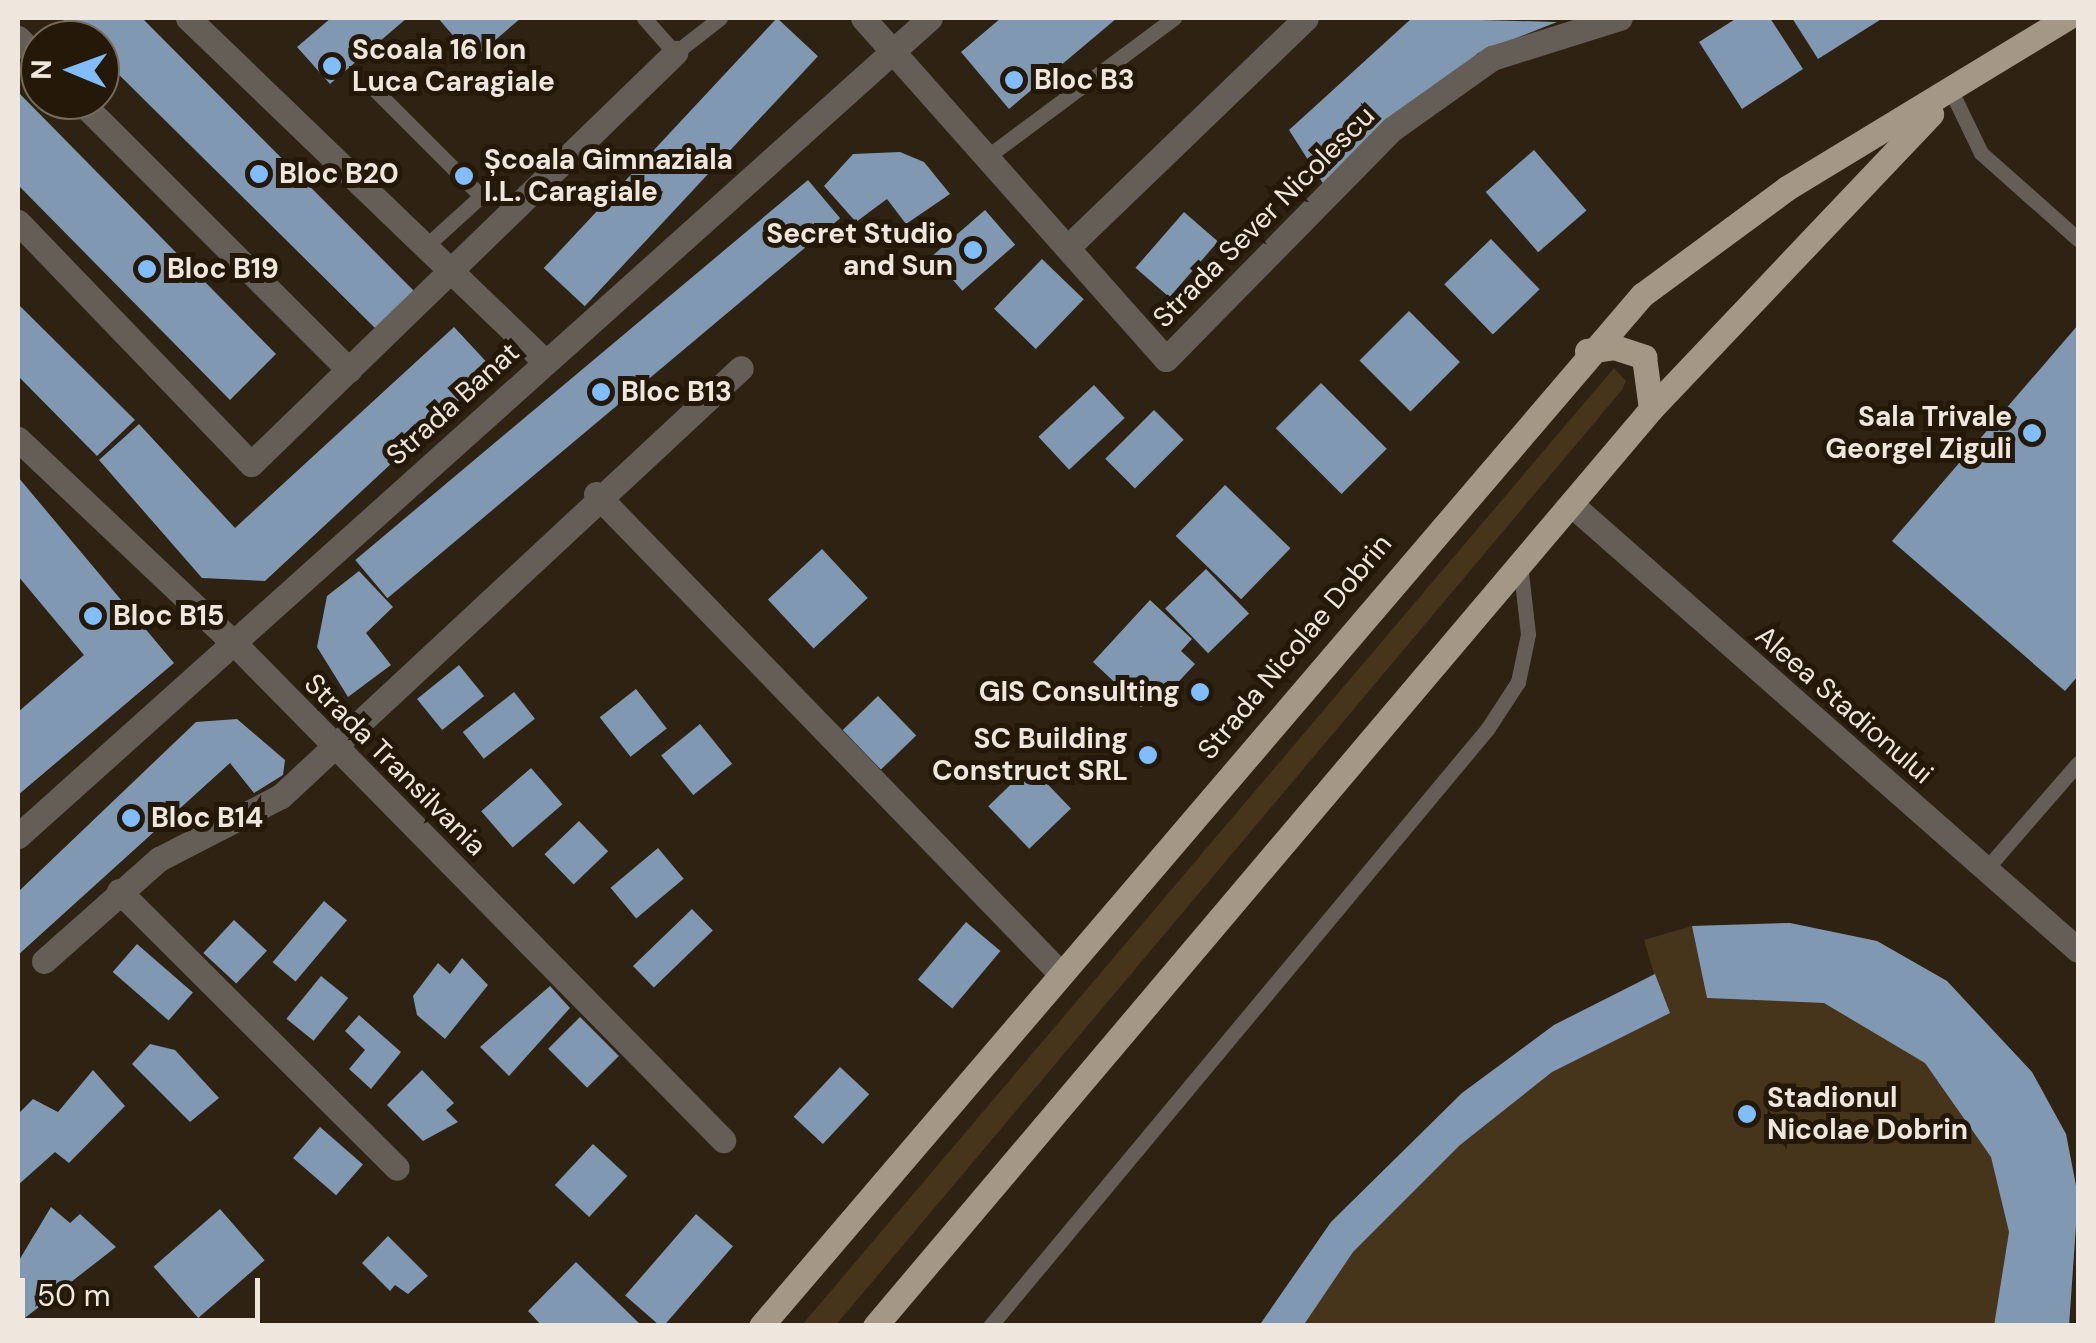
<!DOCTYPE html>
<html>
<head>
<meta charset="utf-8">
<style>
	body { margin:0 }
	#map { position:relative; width:2096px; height:1343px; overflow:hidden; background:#2e2212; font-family:"DM Sans",sans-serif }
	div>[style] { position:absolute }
	.green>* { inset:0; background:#46341b }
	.building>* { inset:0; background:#8098b2; transform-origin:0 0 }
	.service>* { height:15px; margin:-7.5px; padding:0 7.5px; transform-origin:7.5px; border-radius:7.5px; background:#645e56 }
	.minor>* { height:25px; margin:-12.5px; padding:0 12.5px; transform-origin:12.5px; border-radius:12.5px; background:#645e56 }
	.primary>* { height:25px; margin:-12.5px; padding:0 12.5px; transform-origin:12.5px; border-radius:12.5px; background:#a39786 }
	.dots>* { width:28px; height:28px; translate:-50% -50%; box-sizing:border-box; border:5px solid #241908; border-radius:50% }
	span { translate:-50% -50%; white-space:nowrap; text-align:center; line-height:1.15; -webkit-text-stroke:10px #241908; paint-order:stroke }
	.poi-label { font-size:28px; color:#efe7dd; font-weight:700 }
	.left { translate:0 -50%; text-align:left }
	.right { translate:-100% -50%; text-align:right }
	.street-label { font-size:28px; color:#efe7dd }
	.frame { position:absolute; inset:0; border:20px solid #efe7dd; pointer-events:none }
	.north { position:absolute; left:20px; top:20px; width:100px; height:100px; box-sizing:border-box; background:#241908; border:2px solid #756b5d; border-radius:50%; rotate:271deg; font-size:28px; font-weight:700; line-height:40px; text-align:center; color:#efe7dd }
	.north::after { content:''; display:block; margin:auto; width:35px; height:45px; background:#80bdfa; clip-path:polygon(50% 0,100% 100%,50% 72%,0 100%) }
	.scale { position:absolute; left:20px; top:1278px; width:240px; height:45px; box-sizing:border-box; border:5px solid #efe7dd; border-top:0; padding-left:12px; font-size:30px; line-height:35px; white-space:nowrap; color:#efe7dd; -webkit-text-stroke:8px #241908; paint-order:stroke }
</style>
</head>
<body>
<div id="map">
	<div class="green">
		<i style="clip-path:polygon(1614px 368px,1626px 381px,1622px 390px,836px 1325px,802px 1325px)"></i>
		<i style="clip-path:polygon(1790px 923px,1877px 941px,1947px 981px,2032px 1072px,2066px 1134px,2078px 1196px,2069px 1325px,1259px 1326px,1331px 1222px,1462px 1093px,1554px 1025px,1654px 974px,1644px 940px,1692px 926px)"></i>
	</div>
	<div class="building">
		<i style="clip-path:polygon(61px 18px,142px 18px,415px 292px,377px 330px,100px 56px,100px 40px,83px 40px)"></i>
		<i style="clip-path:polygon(331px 18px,407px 18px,330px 84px,297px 47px)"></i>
		<i style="clip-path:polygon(438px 18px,521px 18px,473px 59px)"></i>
		<i style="left:777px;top:18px;width:56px;height:342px;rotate:43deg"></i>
		<i style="clip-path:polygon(1001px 18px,1117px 18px,1009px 109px,961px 52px)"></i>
		<i style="clip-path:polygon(1412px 18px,1557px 22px,1478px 53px,1326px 188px,1289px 130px)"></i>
		<i style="clip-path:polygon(1737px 18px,1770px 18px,1803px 69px,1742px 109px,1699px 42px)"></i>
		<i style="clip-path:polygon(1792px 18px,1883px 18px,1818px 59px)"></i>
		<i style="clip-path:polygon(18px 92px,276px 354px,230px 400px,18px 185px)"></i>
		<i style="left:1534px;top:150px;width:80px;height:64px;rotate:49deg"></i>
		<i style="clip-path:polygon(900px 152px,924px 162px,950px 194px,906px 224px,887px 199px,856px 222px,824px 186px,853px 154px)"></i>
		<i style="left:808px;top:180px;width:50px;height:591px;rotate:50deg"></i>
		<i style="left:985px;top:210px;width:46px;height:70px;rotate:49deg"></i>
		<i style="left:1184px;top:212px;width:45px;height:74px;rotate:41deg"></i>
		<i style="left:1491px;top:239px;width:70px;height:65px;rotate:46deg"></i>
		<i style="left:1042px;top:259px;width:58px;height:69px;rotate:44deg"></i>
		<i style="clip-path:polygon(18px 304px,135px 420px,97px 456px,18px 376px)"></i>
		<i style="left:1409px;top:311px;width:72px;height:70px;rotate:45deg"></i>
		<i style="clip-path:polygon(2078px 325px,2078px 676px,2065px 691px,1892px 541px)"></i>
		<i style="clip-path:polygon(454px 327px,493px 369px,265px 581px,202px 578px,99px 460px,139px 424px,235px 528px)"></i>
		<i style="left:1321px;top:383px;width:93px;height:64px;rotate:45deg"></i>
		<i style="left:1094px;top:385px;width:45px;height:76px;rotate:47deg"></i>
		<i style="left:1154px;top:410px;width:42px;height:69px;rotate:45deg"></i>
		<i style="clip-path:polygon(18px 477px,174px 663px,18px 795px,18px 712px,84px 655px,18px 576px)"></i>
		<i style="left:1225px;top:485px;width:91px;height:71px;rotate:44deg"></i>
		<i style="left:822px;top:549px;width:67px;height:74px;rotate:47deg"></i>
		<i style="left:1206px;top:569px;width:62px;height:57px;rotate:46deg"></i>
		<i style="clip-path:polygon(359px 571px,393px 607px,366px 633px,391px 665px,348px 697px,317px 647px,327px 596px)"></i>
		<i style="clip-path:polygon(1150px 600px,1192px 639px,1181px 651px,1195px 664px,1157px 705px,1149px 698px,1141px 707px,1093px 662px)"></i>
		<i style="left:459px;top:665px;width:40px;height:54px;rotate:51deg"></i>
		<i style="left:636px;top:689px;width:50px;height:46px;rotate:52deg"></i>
		<i style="left:514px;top:692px;width:34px;height:65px;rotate:52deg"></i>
		<i style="left:878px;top:696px;width:55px;height:49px;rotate:46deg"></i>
		<i style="clip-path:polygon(237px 719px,285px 760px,283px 775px,254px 793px,230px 763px,18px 955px,18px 892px,196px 722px)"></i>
		<i style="left:700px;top:724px;width:51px;height:50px;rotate:51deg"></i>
		<i style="left:1030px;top:766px;width:59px;height:58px;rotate:46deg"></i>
		<i style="left:531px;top:768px;width:48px;height:66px;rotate:49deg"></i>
		<i style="left:579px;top:821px;width:42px;height:48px;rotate:46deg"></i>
		<i style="left:658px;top:848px;width:40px;height:62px;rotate:50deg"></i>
		<i style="left:324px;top:901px;width:30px;height:80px;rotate:40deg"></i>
		<i style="left:692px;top:909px;width:30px;height:82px;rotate:46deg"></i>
		<i style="left:234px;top:920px;width:45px;height:45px;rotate:43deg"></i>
		<i style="left:966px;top:922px;width:45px;height:75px;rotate:40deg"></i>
		<i style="clip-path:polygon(1790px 923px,1877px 941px,1947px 981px,2032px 1072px,2066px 1134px,2078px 1196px,2069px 1326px,1994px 1326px,2009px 1232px,1991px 1157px,1925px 1063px,1824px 1003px,1707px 998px,1692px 926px)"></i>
		<i style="left:137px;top:944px;width:74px;height:37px;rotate:41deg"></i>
		<i style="clip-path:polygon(462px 958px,488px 985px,445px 1039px,417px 1015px,413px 996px,438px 963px,450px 974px)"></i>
		<i style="clip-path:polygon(1655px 974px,1670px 1013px,1552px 1072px,1460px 1145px,1353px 1252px,1303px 1326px,1259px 1326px,1331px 1222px,1462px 1093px,1554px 1025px)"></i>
		<i style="left:321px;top:976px;width:35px;height:55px;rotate:39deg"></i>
		<i style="clip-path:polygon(550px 986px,570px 1008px,509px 1076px,480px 1047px)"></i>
		<i style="clip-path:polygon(359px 1015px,401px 1052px,371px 1089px,349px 1069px,365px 1050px,345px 1031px)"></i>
		<i style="left:580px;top:1017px;width:55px;height:45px;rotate:45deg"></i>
		<i style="clip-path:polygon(150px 1044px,175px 1050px,219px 1098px,190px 1122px,132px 1064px)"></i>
		<i style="left:840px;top:1067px;width:40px;height:68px;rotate:43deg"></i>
		<i style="clip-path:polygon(93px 1070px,125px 1106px,69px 1163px,55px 1152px,18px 1185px,18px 1114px,33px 1099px,58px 1112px)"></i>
		<i style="clip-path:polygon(422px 1070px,454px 1103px,446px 1110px,458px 1122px,423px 1141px,387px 1105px)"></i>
		<i style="left:320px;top:1127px;width:57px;height:41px;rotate:41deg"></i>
		<i style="left:593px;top:1144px;width:47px;height:56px;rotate:43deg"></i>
		<i style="clip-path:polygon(51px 1207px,70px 1223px,80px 1214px,116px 1247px,21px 1321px,18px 1262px)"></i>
		<i style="left:220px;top:1209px;width:68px;height:88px;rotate:49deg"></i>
		<i style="left:696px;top:1214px;width:49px;height:108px;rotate:41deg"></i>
		<i style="clip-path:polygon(388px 1236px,428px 1276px,408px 1294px,395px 1285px,390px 1291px,362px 1263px)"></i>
		<i style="clip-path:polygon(576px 1262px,642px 1326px,542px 1326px,528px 1311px)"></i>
	</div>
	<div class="service">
		<i style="left:644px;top:18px;width:47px;rotate:48.5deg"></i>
		<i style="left:675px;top:53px;width:57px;rotate:-37.9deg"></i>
		<i style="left:375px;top:90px;width:150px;rotate:45deg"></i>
		<i style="left:481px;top:196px;width:76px;rotate:137.7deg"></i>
		<i style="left:1952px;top:93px;width:67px;rotate:64.2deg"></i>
		<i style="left:1981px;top:153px;width:130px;rotate:41.6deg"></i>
		<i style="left:988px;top:156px;width:232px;rotate:-36.6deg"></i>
		<i style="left:1986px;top:869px;width:140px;rotate:-49deg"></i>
		<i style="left:990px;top:1326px;width:778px;rotate:-50.21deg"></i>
		<i style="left:1488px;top:728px;width:55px;rotate:-56.9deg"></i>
		<i style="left:1518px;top:682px;width:49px;rotate:-78.2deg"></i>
		<i style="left:1528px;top:634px;width:70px;rotate:-96.5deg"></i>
	</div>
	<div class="minor">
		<i style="left:188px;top:18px;width:496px;rotate:43.9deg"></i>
		<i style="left:863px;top:18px;width:456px;rotate:48.4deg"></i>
		<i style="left:1166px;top:359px;width:322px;rotate:-45.5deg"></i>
		<i style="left:1392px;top:129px;width:123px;rotate:-35.4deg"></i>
		<i style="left:1492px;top:58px;width:134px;rotate:-17.4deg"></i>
		<i style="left:18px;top:38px;width:32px;rotate:46deg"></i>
		<i style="left:79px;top:100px;width:382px;rotate:45deg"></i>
		<i style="left:18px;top:222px;width:336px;rotate:46.1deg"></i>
		<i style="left:251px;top:464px;width:591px;rotate:-44.11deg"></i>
		<i style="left:1068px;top:247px;width:330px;rotate:-43.9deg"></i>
		<i style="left:18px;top:439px;width:296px;rotate:43.4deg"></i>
		<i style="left:233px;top:642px;width:699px;rotate:45.46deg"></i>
		<i style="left:596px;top:494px;width:665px;rotate:45.91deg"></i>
		<i style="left:1571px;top:504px;width:675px;rotate:41.34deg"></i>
		<i style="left:18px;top:836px;width:1225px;rotate:-41.89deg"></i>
		<i style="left:119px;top:891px;width:392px;rotate:44.9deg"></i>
		<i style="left:44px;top:961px;width:154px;rotate:-41.6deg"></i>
		<i style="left:159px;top:859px;width:137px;rotate:-27.3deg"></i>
		<i style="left:281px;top:796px;width:628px;rotate:-42.94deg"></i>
	</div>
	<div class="primary">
		<i style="left:1587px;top:351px;width:27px;rotate:-8deg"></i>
		<i style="left:1614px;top:347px;width:32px;rotate:18deg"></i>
		<i style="left:1644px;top:357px;width:52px;rotate:82.3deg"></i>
		<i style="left:761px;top:1326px;width:1356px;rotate:-49.49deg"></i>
		<i style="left:1642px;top:295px;width:180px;rotate:-36.4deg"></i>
		<i style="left:1787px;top:188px;width:328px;rotate:-31.3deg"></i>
		<i style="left:875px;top:1326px;width:1201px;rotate:-49.76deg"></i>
		<i style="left:1651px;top:409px;width:407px;rotate:-46.5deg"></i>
	</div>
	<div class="dots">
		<i style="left:332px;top:66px;background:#80bdfa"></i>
		<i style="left:1014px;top:80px;background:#80bdfa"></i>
		<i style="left:259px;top:174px;background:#80bdfa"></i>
		<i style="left:464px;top:176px;background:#80bdfa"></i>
		<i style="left:973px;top:250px;background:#80bdfa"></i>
		<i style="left:147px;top:269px;background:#80bdfa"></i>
		<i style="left:601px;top:392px;background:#80bdfa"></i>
		<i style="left:2032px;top:433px;background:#80bdfa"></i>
		<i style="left:93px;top:616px;background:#80bdfa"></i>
		<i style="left:1200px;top:692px;background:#80bdfa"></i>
		<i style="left:1148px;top:755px;background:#80bdfa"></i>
		<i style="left:131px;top:818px;background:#80bdfa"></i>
		<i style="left:1747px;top:1114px;background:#80bdfa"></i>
	</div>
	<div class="poi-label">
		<span class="left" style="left:352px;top:66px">Scoala 16 Ion<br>Luca Caragiale</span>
		<span class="left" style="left:1034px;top:80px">Bloc B3</span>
		<span class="left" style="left:484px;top:176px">Școala Gimnaziala<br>I.L. Caragiale</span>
		<span class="left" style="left:279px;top:174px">Bloc B20</span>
		<span class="right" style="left:953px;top:250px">Secret Studio<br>and Sun</span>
		<span class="left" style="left:167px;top:269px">Bloc B19</span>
		<span class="left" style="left:621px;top:392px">Bloc B13</span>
		<span class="right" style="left:2012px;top:433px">Sala Trivale<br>Georgel Ziguli</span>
		<span class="left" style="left:113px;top:616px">Bloc B15</span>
		<span class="right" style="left:1180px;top:692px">GIS Consulting</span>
		<span class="right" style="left:1128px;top:755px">SC Building<br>Construct SRL</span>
		<span class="left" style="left:151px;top:818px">Bloc B14</span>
		<span class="left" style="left:1767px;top:1114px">Stadionul<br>Nicolae Dobrin</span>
	</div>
	<div class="street-label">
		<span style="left:1264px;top:217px;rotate:-45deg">Strada Sever Nicolescu</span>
		<span style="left:453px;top:404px;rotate:-42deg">Strada Banat</span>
		<span style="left:1295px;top:647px;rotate:-50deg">Strada Nicolae Dobrin</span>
		<span style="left:1844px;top:705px;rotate:41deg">Aleea Stadionului</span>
		<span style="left:395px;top:765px;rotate:45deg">Strada Transilvania</span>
	</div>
	<div class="frame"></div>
	<div class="north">N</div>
	<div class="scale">50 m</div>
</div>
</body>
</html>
